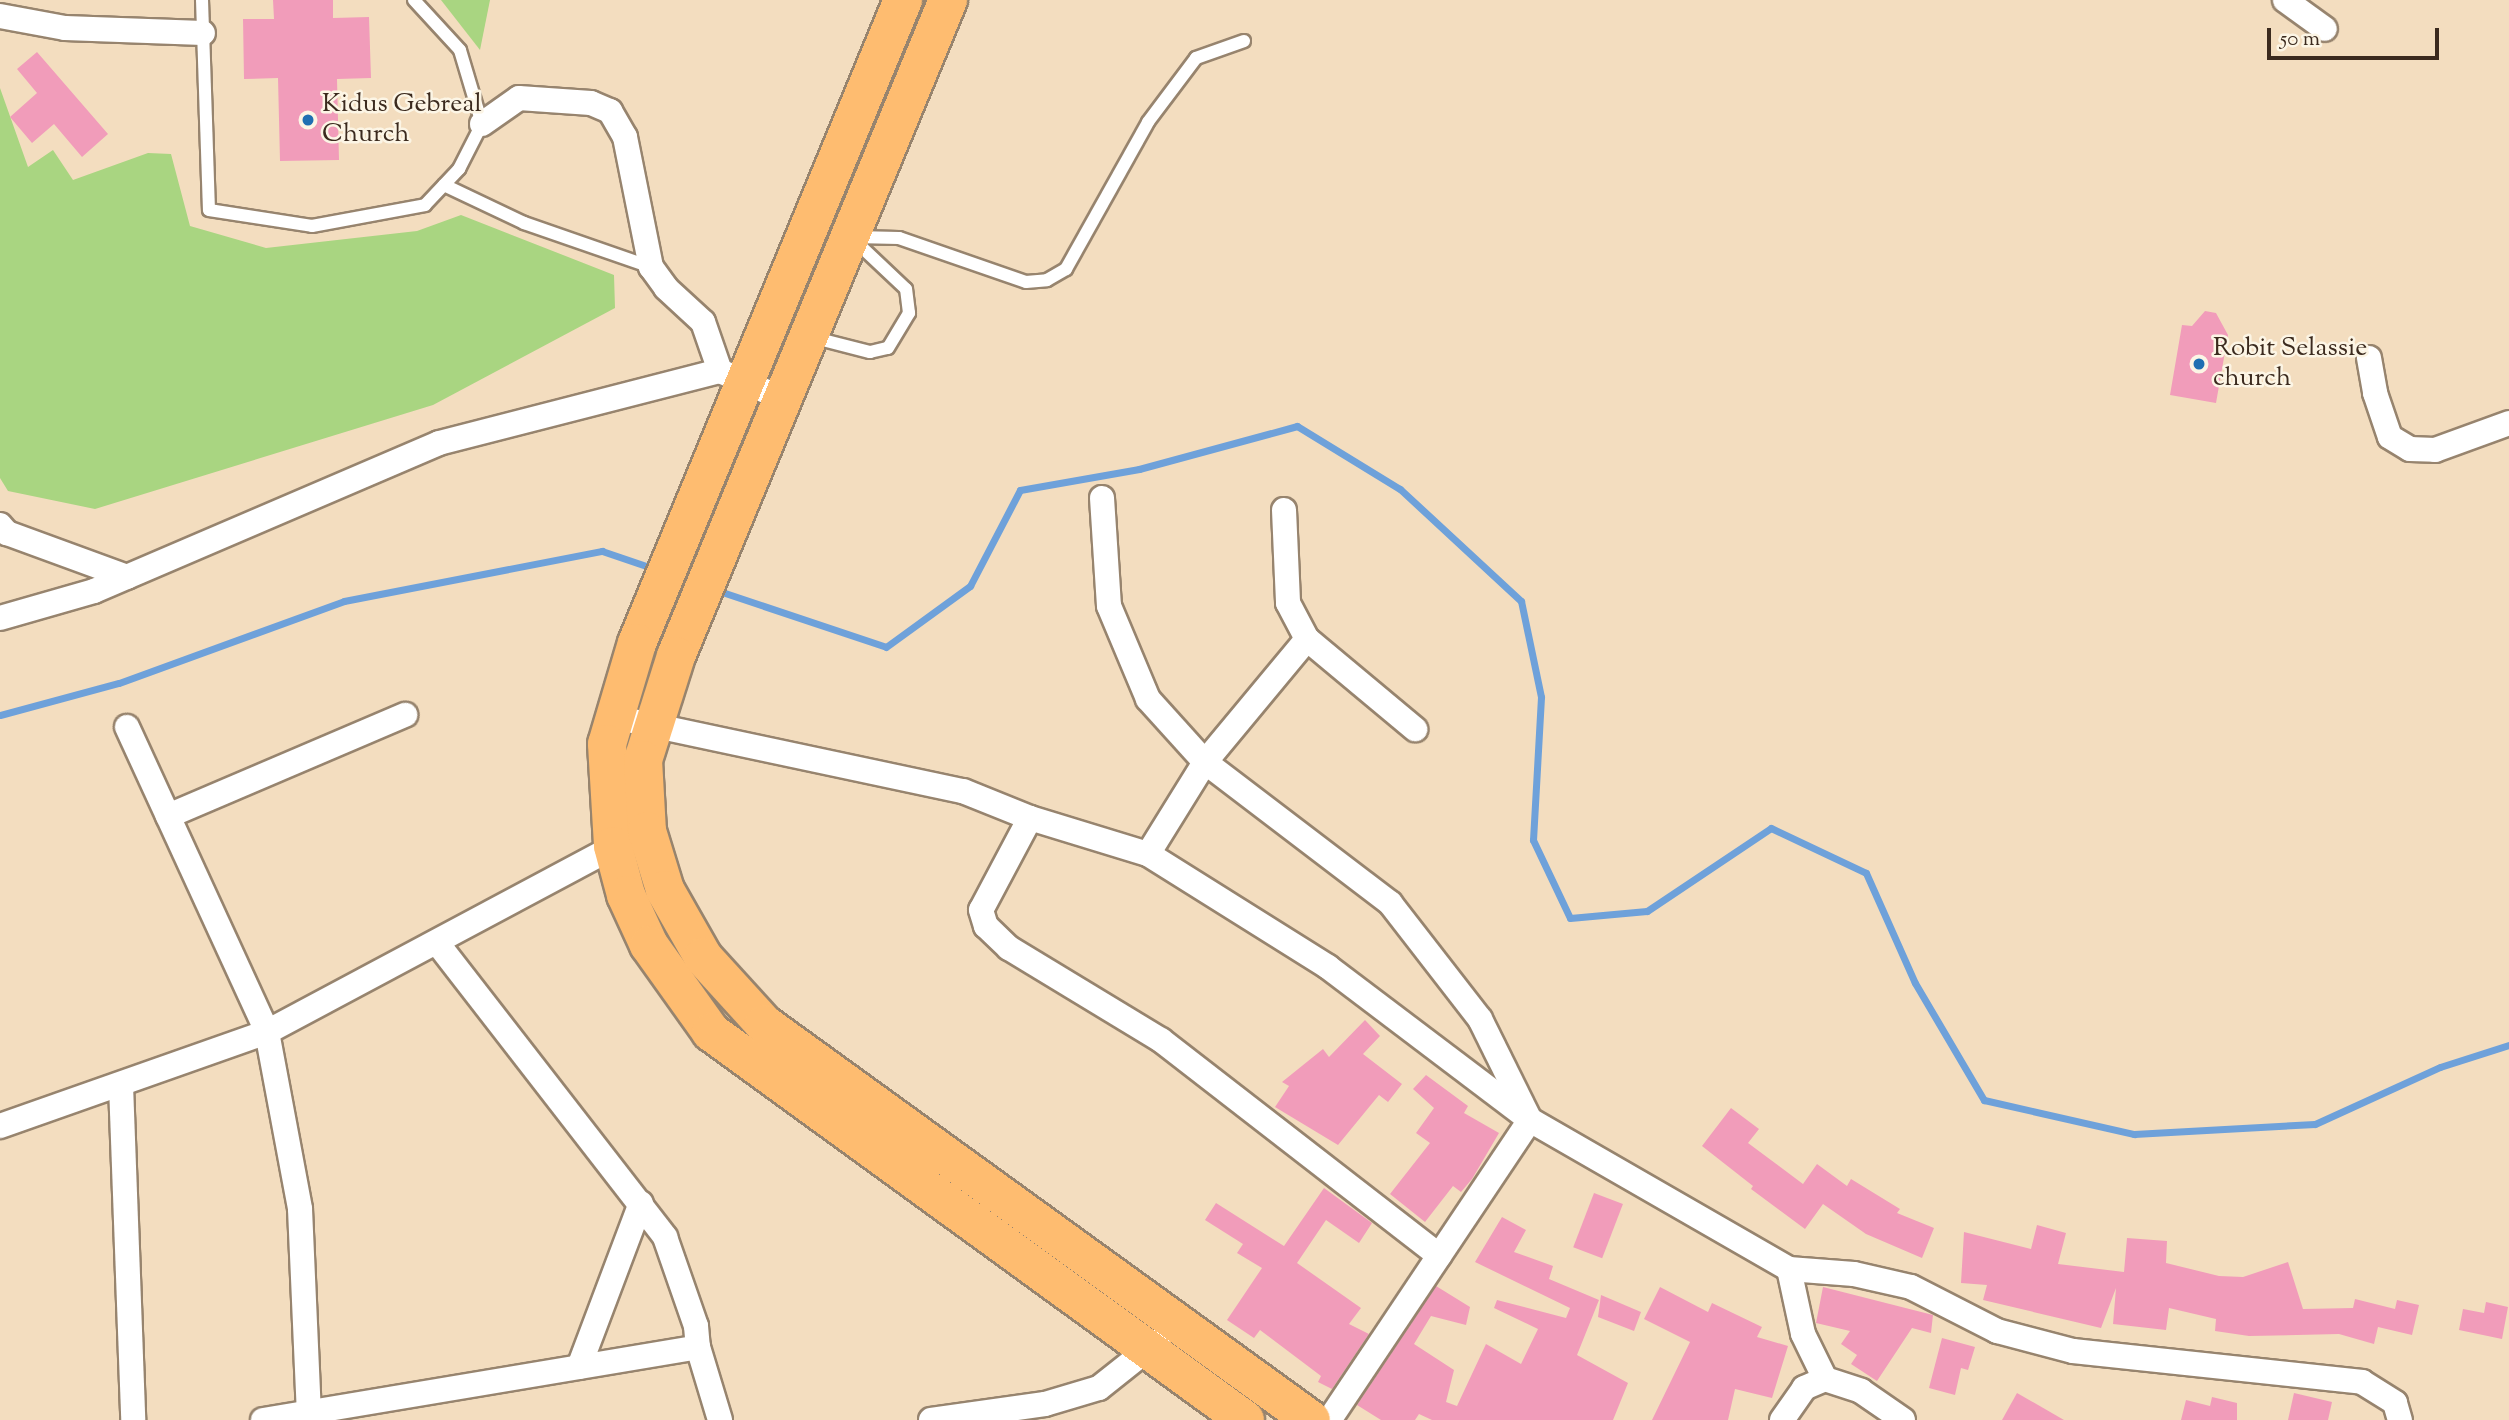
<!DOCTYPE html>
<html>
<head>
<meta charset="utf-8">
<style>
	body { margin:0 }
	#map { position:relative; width:2509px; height:1420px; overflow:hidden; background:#f3ddbf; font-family:"Sorts Mill Goudy",serif }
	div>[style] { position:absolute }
	.green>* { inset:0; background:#a9d581 }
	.stream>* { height:7px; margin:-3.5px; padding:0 3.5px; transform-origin:3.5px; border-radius:3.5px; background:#6ea1da }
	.building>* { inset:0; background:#f19cba; transform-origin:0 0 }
	.roads { filter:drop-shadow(2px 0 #97846e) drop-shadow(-2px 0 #97846e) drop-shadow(0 2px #97846e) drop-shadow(0 -2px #97846e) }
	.service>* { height:12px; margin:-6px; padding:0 6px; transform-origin:6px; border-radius:6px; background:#fff }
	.minor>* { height:24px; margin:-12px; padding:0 12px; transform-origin:12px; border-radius:12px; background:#fff }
	.trunk>* { height:38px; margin:-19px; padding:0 19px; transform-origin:19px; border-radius:19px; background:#febc70 }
	.dots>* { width:19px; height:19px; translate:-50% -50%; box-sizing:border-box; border:4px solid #fcf5e5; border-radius:50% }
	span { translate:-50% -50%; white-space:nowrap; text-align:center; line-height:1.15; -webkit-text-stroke:5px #fcf5e5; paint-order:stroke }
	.poi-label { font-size:26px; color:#3b2a1e }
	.left { translate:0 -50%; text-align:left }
	.scale { position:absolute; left:2267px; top:28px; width:172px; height:32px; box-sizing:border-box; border:4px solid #3b2a1e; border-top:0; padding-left:9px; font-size:21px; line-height:24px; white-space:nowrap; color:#3b2a1e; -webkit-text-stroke:5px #fcf5e5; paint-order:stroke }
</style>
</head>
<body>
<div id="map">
	<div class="green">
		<i style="clip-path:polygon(441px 0,490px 0,480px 50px)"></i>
		<i style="clip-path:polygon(0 88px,28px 167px,53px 150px,73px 180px,148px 153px,171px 154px,190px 226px,266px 248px,417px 231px,461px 215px,614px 275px,615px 308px,433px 405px,95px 509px,8px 491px,0 478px)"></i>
	</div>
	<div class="stream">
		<i style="left:716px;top:590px;width:179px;rotate:18.5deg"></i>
		<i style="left:886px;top:647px;width:104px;rotate:-36deg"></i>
		<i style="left:970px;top:586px;width:108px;rotate:-62.5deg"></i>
		<i style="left:1020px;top:490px;width:121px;rotate:-10deg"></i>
		<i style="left:1139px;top:469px;width:164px;rotate:-15.2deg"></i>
		<i style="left:1297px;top:426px;width:121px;rotate:31.5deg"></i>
		<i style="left:1400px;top:489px;width:165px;rotate:42.8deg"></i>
		<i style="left:1521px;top:601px;width:98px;rotate:78.2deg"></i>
		<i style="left:1541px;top:697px;width:143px;rotate:93.2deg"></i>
		<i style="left:1533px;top:840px;width:86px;rotate:64.6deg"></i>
		<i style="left:1570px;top:918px;width:77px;rotate:-5.2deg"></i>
		<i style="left:1647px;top:911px;width:149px;rotate:-33.8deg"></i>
		<i style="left:1771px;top:828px;width:105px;rotate:25.3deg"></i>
		<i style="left:1866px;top:873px;width:120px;rotate:66deg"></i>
		<i style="left:1915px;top:983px;width:136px;rotate:59.5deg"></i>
		<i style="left:1984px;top:1100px;width:154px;rotate:12.8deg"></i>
		<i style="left:2134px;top:1134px;width:181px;rotate:-3.2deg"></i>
		<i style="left:2315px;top:1124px;width:137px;rotate:-24.5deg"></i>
		<i style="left:2440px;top:1067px;width:72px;rotate:-17.7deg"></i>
		<i style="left:0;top:715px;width:123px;rotate:-15.1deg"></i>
		<i style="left:119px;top:683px;width:239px;rotate:-20deg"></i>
		<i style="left:344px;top:601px;width:263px;rotate:-11deg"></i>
		<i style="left:602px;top:551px;width:56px;rotate:18.8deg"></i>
	</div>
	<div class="building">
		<i style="clip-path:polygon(273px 0,333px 0,333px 18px,369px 17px,371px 78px,337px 79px,339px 160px,280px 161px,278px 78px,244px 79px,243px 19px,274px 19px)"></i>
		<i style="clip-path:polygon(37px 52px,108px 134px,82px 157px,54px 124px,32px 143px,10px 117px,37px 93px,17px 69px)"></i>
		<i style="clip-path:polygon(2205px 311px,2216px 313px,2228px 335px,2216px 403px,2170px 395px,2182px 325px,2192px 326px)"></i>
		<i style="clip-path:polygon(1365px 1020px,1380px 1036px,1363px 1054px,1402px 1084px,1388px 1102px,1379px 1095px,1338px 1145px,1275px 1107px,1289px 1086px,1282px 1082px,1323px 1049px,1329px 1057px)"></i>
		<i style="clip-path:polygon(1426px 1075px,1468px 1106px,1464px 1113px,1499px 1133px,1472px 1179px,1461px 1192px,1453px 1186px,1425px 1222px,1390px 1194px,1430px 1143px,1416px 1133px,1434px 1108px,1413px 1089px)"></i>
		<i style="clip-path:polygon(1731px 1108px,1759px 1129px,1748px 1143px,1803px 1184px,1817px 1164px,1847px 1186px,1851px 1179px,1900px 1209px,1897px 1213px,1934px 1228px,1922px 1258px,1866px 1234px,1823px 1204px,1805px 1229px,1751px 1189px,1753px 1186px,1702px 1146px)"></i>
		<i style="clip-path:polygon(1324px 1188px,1372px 1223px,1359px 1243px,1326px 1220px,1297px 1263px,1361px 1308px,1349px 1324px,1369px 1334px,1332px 1389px,1318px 1382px,1321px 1376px,1260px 1330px,1254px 1338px,1227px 1320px,1262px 1268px,1237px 1253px,1243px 1244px,1205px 1220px,1216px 1203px,1284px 1246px)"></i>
		<i style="left:1594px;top:1193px;width:31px;height:58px;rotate:21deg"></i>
		<i style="clip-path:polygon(1502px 1217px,1526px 1230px,1514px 1252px,1553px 1266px,1549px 1279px,1599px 1300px,1577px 1355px,1628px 1383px,1613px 1420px,1432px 1420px,1419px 1414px,1415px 1420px,1381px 1420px,1357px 1405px,1436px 1286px,1470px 1307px,1466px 1325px,1431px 1316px,1414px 1344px,1454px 1370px,1446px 1402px,1457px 1406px,1486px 1344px,1521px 1364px,1538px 1329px,1494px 1308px,1497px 1300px,1566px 1318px,1570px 1308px,1475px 1262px)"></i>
		<i style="clip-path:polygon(2037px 1225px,2066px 1233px,2058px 1264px,2124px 1272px,2127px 1238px,2167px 1241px,2166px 1263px,2219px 1276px,2243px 1277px,2288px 1262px,2303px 1309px,2353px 1308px,2355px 1299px,2395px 1309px,2397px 1300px,2419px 1305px,2412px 1335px,2378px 1327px,2374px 1344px,2339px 1334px,2249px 1336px,2215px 1331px,2216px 1319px,2169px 1308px,2166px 1330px,2113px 1324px,2116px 1288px,2101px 1328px,1983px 1300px,1987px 1285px,1961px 1283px,1964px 1232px,2031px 1249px)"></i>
		<i style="clip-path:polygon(1660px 1287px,1708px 1312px,1712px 1303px,1762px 1327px,1757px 1337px,1788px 1346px,1772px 1398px,1735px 1389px,1728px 1420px,1652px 1420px,1690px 1342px,1644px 1319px)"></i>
		<i style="clip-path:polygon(1823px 1287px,1933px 1315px,1931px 1333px,1912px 1328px,1877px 1381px,1851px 1364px,1857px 1355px,1841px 1344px,1850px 1331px,1816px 1323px)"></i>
		<i style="clip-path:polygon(1601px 1295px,1641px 1312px,1634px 1331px,1598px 1317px)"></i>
		<i style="clip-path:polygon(2486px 1302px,2508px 1307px,2502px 1339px,2459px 1330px,2463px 1309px,2484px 1313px)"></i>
		<i style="clip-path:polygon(1942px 1338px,1975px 1347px,1968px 1370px,1961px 1368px,1955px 1395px,1929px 1388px)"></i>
		<i style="clip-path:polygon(2017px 1393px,2064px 1420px,2002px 1420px)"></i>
		<i style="clip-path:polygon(2294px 1393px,2332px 1402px,2328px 1420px,2288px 1420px)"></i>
		<i style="clip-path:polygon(2212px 1397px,2237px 1403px,2237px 1420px,2181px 1420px,2186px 1400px,2210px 1406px)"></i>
	</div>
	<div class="roads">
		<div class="service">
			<i style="left:202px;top:0;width:210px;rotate:88.1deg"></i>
			<i style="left:209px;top:210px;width:104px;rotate:8.8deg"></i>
			<i style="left:312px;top:226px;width:115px;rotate:-10.5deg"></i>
			<i style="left:425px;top:205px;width:50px;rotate:-46.6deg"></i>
			<i style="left:459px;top:169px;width:51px;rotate:-62.9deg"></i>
			<i style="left:482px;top:124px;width:77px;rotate:-106.6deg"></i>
			<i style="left:460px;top:50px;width:68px;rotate:-132.6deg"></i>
			<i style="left:444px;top:185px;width:89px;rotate:25.4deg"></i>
			<i style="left:524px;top:223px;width:134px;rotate:19.1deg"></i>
			<i style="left:855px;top:237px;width:44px;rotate:1.3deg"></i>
			<i style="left:899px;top:238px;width:134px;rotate:19.1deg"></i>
			<i style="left:1026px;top:282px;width:21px;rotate:-5deg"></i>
			<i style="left:1047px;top:280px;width:22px;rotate:-30deg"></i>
			<i style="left:1066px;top:269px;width:168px;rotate:-60.8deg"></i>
			<i style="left:1148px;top:122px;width:80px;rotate:-53.1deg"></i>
			<i style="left:1196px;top:58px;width:51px;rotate:-19.5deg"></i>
			<i style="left:811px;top:337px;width:61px;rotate:14.3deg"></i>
			<i style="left:870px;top:352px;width:18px;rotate:-13deg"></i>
			<i style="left:888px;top:348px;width:41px;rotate:-59deg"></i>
			<i style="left:909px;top:313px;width:24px;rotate:-97deg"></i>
			<i style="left:906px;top:289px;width:73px;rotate:-136.7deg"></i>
		</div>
		<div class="minor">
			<i style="left:2285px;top:0;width:49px;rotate:35.9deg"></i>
			<i style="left:0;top:16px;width:66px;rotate:10.5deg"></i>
			<i style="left:65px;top:28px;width:138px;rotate:2.1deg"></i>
			<i style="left:482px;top:124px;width:45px;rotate:-35.1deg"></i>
			<i style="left:519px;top:98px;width:72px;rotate:4deg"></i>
			<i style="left:591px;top:103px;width:21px;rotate:23deg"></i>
			<i style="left:610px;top:111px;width:30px;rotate:60deg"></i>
			<i style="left:625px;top:137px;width:133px;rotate:78.7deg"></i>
			<i style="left:651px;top:267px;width:26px;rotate:54deg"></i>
			<i style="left:666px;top:288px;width:50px;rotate:42.6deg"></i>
			<i style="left:703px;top:322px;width:52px;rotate:70.9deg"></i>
			<i style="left:2369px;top:358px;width:36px;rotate:80deg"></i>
			<i style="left:2375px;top:393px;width:46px;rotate:71.2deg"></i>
			<i style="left:2390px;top:437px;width:23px;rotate:31deg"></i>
			<i style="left:2410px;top:449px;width:25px;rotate:2deg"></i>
			<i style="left:2435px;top:450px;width:79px;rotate:-20deg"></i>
			<i style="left:1102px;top:498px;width:108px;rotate:86.3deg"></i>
			<i style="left:1109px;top:606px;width:101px;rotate:67.2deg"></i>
			<i style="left:1148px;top:699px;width:85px;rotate:47.9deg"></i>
			<i style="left:1205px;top:762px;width:233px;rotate:37.3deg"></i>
			<i style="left:1390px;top:903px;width:147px;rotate:52.2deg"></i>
			<i style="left:1480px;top:1019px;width:113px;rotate:63.7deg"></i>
			<i style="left:1530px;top:1120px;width:361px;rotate:123.8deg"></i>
			<i style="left:1284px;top:510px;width:93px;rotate:87.5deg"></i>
			<i style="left:1288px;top:603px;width:41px;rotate:62.2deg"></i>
			<i style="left:1307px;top:639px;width:141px;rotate:39.8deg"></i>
			<i style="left:0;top:525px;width:11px;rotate:49deg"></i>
			<i style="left:7px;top:533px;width:128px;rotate:20.1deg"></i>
			<i style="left:0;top:618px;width:98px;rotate:-16deg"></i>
			<i style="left:94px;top:591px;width:375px;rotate:-23.2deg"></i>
			<i style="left:439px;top:443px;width:290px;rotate:-14.4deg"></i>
			<i style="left:720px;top:371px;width:67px;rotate:23.9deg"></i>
			<i style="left:614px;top:717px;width:357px;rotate:12deg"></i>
			<i style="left:963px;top:791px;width:72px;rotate:21.9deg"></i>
			<i style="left:1030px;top:818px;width:123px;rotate:17deg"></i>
			<i style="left:1148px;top:854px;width:213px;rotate:32.1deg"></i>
			<i style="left:1328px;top:967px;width:253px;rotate:37.1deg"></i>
			<i style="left:1530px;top:1120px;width:299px;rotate:29.9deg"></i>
			<i style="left:1789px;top:1269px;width:65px;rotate:4.4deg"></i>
			<i style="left:1854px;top:1274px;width:58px;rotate:12.8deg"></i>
			<i style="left:1911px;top:1287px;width:97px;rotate:27.1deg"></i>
			<i style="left:1997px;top:1331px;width:79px;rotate:14.7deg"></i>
			<i style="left:2073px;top:1351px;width:291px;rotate:6.1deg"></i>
			<i style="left:2362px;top:1382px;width:39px;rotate:32deg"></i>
			<i style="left:2395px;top:1403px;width:18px;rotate:74deg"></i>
			<i style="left:127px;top:727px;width:336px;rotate:65.3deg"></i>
			<i style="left:267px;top:1032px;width:180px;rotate:79.4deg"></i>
			<i style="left:300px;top:1209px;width:203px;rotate:87.5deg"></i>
			<i style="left:168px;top:816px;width:258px;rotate:-23.1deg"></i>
			<i style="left:1030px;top:818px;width:104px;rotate:118deg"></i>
			<i style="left:981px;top:910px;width:17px;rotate:73deg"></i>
			<i style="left:986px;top:926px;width:32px;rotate:44deg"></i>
			<i style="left:1009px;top:948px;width:178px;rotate:31.2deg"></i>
			<i style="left:1161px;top:1040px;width:352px;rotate:37.8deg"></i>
			<i style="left:1148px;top:854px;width:108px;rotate:-58.2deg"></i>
			<i style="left:1205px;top:762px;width:160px;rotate:-50.3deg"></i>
			<i style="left:438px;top:944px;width:371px;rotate:52.2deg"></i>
			<i style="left:665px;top:1237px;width:94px;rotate:70.8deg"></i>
			<i style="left:696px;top:1326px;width:21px;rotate:85deg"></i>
			<i style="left:698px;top:1347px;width:76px;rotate:73.2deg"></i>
			<i style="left:121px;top:1085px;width:335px;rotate:87.9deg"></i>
			<i style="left:0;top:1126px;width:283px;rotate:-19.4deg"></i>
			<i style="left:267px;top:1032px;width:406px;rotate:-28.1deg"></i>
			<i style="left:1789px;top:1269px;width:66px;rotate:77.8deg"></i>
			<i style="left:1803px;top:1334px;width:50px;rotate:63.9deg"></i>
			<i style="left:579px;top:1367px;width:175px;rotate:-69.3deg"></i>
			<i style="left:263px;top:1420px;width:441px;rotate:-9.5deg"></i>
			<i style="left:931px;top:1420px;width:115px;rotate:-8deg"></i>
			<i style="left:1045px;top:1404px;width:56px;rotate:-16.5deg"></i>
			<i style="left:1099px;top:1388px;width:75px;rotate:-38.5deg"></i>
			<i style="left:1782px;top:1420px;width:39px;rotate:-55deg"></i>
			<i style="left:1804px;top:1388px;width:23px;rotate:-23deg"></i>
			<i style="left:1825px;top:1379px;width:38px;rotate:18deg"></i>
			<i style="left:1861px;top:1391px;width:51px;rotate:34.6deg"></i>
		</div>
		<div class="trunk">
			<i style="left:903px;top:0;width:696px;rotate:112.47deg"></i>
			<i style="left:637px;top:643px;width:105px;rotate:106.5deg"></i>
			<i style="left:607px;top:744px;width:102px;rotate:86.6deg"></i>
			<i style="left:613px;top:846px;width:51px;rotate:75.1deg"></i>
			<i style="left:626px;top:895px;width:55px;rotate:65.3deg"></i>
			<i style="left:649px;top:945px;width:107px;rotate:54.5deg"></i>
			<i style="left:711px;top:1032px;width:660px;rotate:36deg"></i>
			<i style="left:948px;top:0;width:710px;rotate:112.52deg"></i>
			<i style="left:676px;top:656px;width:109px;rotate:107.6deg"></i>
			<i style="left:643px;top:760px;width:71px;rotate:86.8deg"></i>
			<i style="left:647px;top:831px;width:62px;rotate:73deg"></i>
			<i style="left:665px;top:890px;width:77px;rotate:60.4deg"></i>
			<i style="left:703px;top:957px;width:91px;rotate:47.7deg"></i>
			<i style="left:764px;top:1024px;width:675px;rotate:35.9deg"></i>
		</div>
	</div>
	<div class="dots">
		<i style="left:308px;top:120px;background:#1f6fb2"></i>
		<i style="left:2199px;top:364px;background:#1f6fb2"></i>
	</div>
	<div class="poi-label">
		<span class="left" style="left:322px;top:120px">Kidus Gebreal<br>Church</span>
		<span class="left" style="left:2213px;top:364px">Robit Selassie<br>church</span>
	</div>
	<div class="scale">50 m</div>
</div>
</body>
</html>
